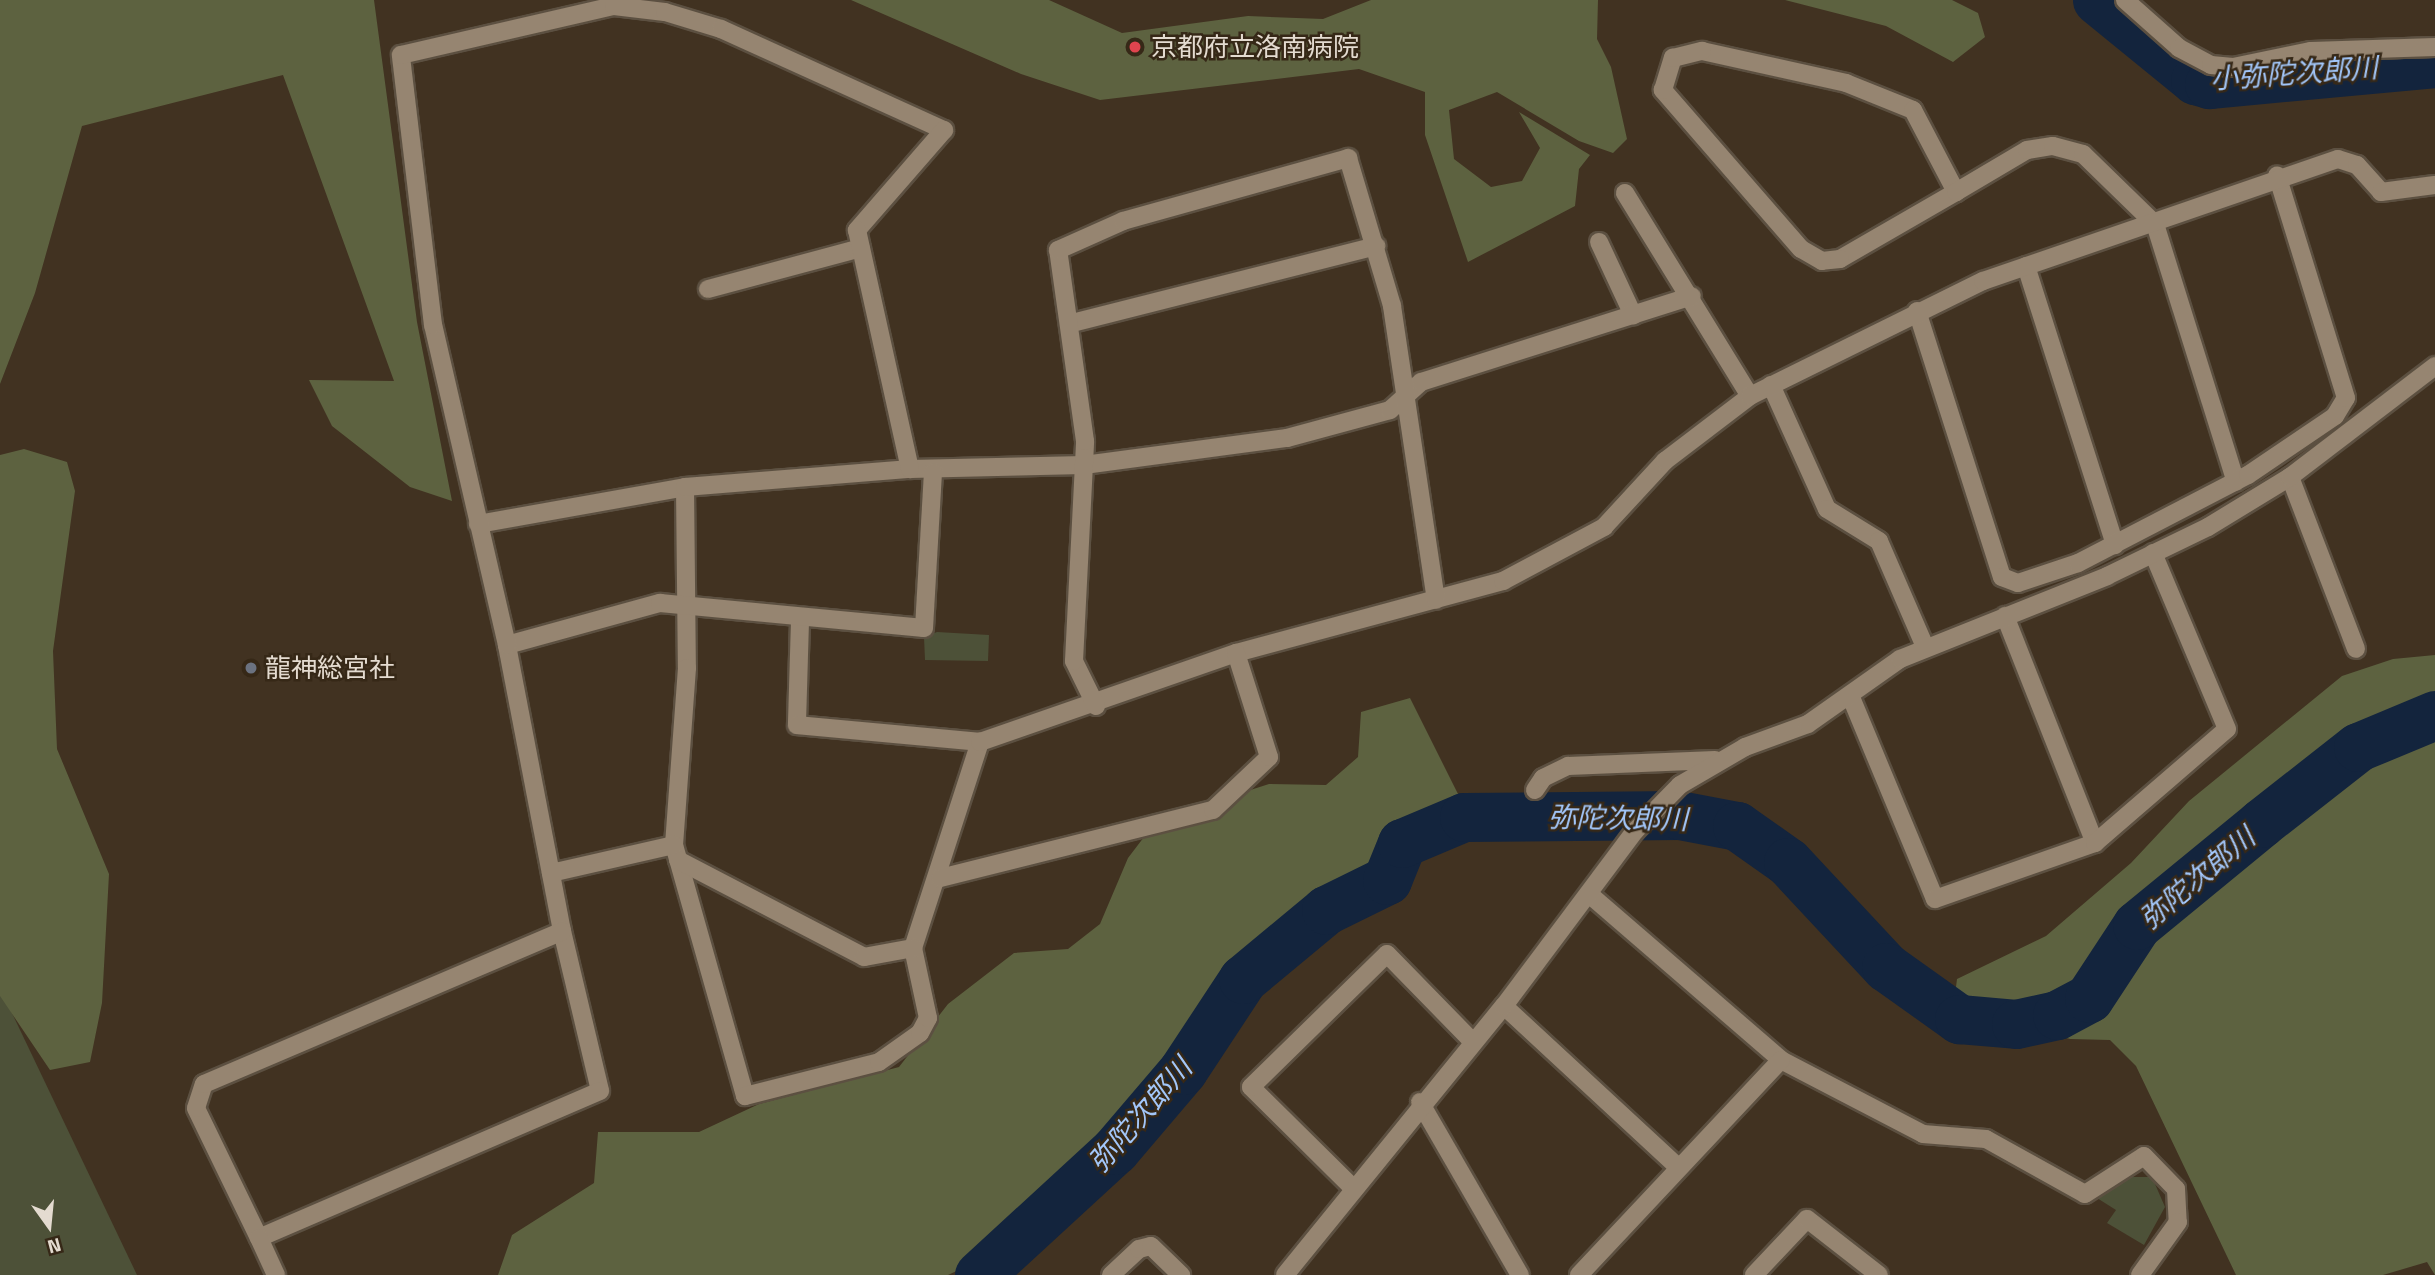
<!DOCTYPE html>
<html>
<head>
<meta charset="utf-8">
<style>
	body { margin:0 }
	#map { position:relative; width:2435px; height:1275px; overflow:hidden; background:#413221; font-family:"Titillium Web","Noto Sans JP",sans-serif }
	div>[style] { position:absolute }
	.green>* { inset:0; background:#4d5138 }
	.forest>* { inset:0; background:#5d6240 }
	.river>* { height:49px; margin:-24.5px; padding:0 24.5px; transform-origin:24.5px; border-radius:24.5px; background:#13243d }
	.roads { filter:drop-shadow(2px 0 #5c5041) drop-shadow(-2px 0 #5c5041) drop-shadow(0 2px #5c5041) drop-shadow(0 -2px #5c5041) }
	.minor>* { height:18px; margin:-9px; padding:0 9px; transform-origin:9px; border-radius:9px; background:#968571 }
	.dots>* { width:19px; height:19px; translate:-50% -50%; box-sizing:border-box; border:4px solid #362817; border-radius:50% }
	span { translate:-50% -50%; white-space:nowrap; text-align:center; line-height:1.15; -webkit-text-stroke:5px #362817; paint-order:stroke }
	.poi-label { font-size:26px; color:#e4dbd0 }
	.left { translate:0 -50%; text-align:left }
	.water-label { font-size:28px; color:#a2c6f9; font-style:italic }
	.north { position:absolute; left:14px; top:1191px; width:70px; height:70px; -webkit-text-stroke:5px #362817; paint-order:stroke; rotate:165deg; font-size:19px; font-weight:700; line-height:28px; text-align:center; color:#e4dbd0 }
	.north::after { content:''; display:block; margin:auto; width:24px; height:32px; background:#e4dbd0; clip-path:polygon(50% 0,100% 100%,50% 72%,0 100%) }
</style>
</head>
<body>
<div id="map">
	<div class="green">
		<i style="clip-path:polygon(937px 632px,989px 635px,988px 661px,925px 660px,924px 637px)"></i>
		<i style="clip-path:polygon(0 988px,137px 1275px,0 1275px)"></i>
		<i style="clip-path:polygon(2130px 1177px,2152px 1177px,2165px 1207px,2144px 1245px,2107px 1223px,2116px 1210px,2097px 1198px)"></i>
	</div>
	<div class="forest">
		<i style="clip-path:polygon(0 0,374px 0,417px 322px,452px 501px,410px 487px,332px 426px,309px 380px,394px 381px,283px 75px,82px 126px,35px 293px,0 384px)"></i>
		<i style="clip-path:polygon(851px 0,1049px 0,1122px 33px,1248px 16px,1323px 19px,1371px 0,1598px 0,1597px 39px,1611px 67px,1627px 139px,1613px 153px,1579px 141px,1497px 92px,1449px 110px,1454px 159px,1491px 187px,1522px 181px,1540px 148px,1519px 112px,1590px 155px,1579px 169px,1575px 206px,1468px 262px,1425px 135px,1425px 92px,1359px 69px,1100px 100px,1021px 74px)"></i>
		<i style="clip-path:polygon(1785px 0,1952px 0,1978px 13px,1985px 37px,1953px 62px,1886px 26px)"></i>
		<i style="clip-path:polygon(24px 449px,67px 462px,75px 491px,53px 651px,57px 749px,109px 874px,102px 1003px,90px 1062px,50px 1070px,0 996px,0 455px)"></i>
		<i style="clip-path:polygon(2435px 655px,2435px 1275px,2427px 1262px,2383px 1275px,2236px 1275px,2136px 1066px,2110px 1040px,2070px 1039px,1974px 1010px,1955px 995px,1957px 979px,2046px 936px,2131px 863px,2189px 801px,2342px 676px,2393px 659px)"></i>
		<i style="clip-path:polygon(1410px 698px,1459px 796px,1397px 826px,1375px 871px,1295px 917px,1215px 979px,1169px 1069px,1045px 1197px,963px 1268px,948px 1275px,498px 1275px,512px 1235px,594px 1183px,598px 1132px,699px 1132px,759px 1104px,899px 1067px,948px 1004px,1014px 953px,1068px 949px,1100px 924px,1128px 858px,1157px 820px,1269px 784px,1326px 785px,1358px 757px,1361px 712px)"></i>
	</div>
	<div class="river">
		<i style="left:2097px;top:0;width:127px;rotate:39.2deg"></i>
		<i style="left:2195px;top:80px;width:15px;rotate:16deg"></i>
		<i style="left:2209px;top:84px;width:227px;rotate:-5.3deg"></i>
		<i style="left:979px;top:1275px;width:185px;rotate:-42.6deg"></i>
		<i style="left:1115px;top:1150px;width:105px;rotate:-49.6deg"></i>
		<i style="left:1183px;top:1070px;width:109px;rotate:-56.6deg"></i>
		<i style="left:1243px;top:979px;width:108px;rotate:-39.7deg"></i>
		<i style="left:1326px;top:910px;width:68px;rotate:-26.2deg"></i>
		<i style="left:1387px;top:880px;width:40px;rotate:-68deg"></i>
		<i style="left:1402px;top:843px;width:67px;rotate:-22.8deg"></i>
		<i style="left:1464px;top:817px;width:215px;rotate:-0.5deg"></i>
		<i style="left:1679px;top:815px;width:59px;rotate:10.7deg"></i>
		<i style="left:1737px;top:826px;width:62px;rotate:35.2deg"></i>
		<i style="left:1788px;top:862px;width:144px;rotate:47deg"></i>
		<i style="left:1886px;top:967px;width:90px;rotate:35.5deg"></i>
		<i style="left:1959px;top:1019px;width:57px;rotate:5deg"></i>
		<i style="left:2016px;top:1024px;width:42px;rotate:-12.4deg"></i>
		<i style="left:2057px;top:1015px;width:36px;rotate:-28deg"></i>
		<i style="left:2089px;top:998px;width:87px;rotate:-56.7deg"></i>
		<i style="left:2137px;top:925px;width:161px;rotate:-39.4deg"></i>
		<i style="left:2261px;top:823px;width:123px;rotate:-38.1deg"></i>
		<i style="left:2358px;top:747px;width:83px;rotate:-22.6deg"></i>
	</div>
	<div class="roads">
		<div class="minor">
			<i style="left:2125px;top:0;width:72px;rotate:41.6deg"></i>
			<i style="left:2179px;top:48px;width:36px;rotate:28deg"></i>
			<i style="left:2211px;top:65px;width:22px;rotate:5deg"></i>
			<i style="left:2233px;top:67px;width:80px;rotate:-11.6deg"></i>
			<i style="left:2311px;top:51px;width:124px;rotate:-1.8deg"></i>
			<i style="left:1702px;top:51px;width:148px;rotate:12.5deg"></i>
			<i style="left:1846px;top:83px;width:72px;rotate:21.9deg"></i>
			<i style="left:1913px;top:110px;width:93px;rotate:62.3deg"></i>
			<i style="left:1956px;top:192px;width:134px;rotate:150deg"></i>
			<i style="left:1840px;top:259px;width:18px;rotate:174deg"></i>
			<i style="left:1822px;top:261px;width:24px;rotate:-150deg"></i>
			<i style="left:1801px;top:249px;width:211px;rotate:-131deg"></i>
			<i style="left:1663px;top:90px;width:34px;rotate:-73deg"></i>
			<i style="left:1673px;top:58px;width:30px;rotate:-14deg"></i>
			<i style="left:1956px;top:192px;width:82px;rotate:-30.6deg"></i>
			<i style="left:2027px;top:150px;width:26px;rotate:-9deg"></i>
			<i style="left:2053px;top:146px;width:31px;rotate:15deg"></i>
			<i style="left:2083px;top:154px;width:100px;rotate:44.2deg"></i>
			<i style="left:2155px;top:224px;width:270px;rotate:72.6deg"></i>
			<i style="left:1625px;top:193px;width:238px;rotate:58.4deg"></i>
			<i style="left:1599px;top:242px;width:81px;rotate:65deg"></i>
			<i style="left:2026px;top:266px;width:293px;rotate:72.3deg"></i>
			<i style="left:708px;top:289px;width:158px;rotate:-15deg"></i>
			<i style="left:1917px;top:311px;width:279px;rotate:72.3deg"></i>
			<i style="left:2002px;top:577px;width:17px;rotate:21deg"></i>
			<i style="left:2018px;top:583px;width:63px;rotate:-18.4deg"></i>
			<i style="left:2078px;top:563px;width:191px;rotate:-27.4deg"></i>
			<i style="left:2248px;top:475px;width:105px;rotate:-34.1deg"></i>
			<i style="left:2335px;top:416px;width:21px;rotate:-59deg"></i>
			<i style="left:2346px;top:398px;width:233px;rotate:-107.2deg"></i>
			<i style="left:1072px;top:323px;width:314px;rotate:-14.2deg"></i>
			<i style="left:1771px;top:385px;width:136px;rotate:65.7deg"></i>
			<i style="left:1827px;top:509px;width:61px;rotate:31.6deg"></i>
			<i style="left:1879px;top:541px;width:116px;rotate:66.5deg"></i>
			<i style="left:2290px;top:477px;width:184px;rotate:69deg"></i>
			<i style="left:685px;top:487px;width:181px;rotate:89.4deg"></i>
			<i style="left:687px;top:668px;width:177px;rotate:94.2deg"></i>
			<i style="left:674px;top:845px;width:261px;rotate:74.2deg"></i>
			<i style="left:745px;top:1096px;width:138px;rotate:-14.2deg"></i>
			<i style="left:879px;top:1062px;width:50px;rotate:-35.3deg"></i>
			<i style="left:920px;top:1033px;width:17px;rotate:-62deg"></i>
			<i style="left:928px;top:1018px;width:72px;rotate:-102.1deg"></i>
			<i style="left:913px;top:948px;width:217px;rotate:-72deg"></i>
			<i style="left:478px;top:524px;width:210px;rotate:-10.1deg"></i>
			<i style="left:685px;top:487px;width:226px;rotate:-4.6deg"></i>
			<i style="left:910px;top:469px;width:174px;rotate:-1.3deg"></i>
			<i style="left:1084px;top:465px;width:205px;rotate:-7.6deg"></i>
			<i style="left:1287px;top:438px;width:107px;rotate:-15.2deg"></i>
			<i style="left:1390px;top:410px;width:42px;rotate:-42.1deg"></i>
			<i style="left:1421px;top:382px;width:284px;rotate:-17.6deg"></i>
			<i style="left:2005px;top:616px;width:244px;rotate:68.4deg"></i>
			<i style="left:800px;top:621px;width:104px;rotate:91.7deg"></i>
			<i style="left:797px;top:725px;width:184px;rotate:5.3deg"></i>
			<i style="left:980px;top:742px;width:271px;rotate:-19.2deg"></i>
			<i style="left:1236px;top:653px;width:277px;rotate:-15.1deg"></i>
			<i style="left:1503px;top:581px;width:115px;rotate:-28.1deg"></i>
			<i style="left:1604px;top:527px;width:90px;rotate:-47.3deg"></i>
			<i style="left:1665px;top:461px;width:107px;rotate:-37.4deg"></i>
			<i style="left:1750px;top:396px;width:260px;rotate:-26.3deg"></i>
			<i style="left:1983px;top:281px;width:375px;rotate:-19deg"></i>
			<i style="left:2338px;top:159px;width:20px;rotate:18deg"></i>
			<i style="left:2357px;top:165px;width:36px;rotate:48deg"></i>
			<i style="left:2381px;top:192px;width:54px;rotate:-7.4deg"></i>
			<i style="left:507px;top:645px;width:159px;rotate:-15.4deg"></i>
			<i style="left:660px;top:603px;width:265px;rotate:5.4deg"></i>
			<i style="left:924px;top:628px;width:156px;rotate:-86.7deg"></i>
			<i style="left:1850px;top:695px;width:221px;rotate:67.4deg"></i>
			<i style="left:1935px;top:899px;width:170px;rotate:-19.3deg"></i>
			<i style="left:2095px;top:843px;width:174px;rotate:-40.8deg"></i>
			<i style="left:2227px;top:729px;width:191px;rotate:-112.8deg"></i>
			<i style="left:1096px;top:706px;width:50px;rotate:-116.1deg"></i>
			<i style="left:1074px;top:661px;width:220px;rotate:-87.1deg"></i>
			<i style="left:1085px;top:441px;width:193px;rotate:-98deg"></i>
			<i style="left:1058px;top:250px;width:71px;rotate:-24deg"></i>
			<i style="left:1123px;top:221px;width:234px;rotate:-15.6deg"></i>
			<i style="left:1348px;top:158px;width:154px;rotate:73.4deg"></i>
			<i style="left:1392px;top:306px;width:297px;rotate:81.5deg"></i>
			<i style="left:1535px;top:790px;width:14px;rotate:-56deg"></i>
			<i style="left:1543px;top:778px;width:28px;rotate:-26deg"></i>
			<i style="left:1568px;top:766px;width:147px;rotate:-2.3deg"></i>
			<i style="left:678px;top:860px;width:210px;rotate:27.5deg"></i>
			<i style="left:864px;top:957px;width:50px;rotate:-10.4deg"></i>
			<i style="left:551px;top:873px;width:126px;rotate:-12.8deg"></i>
			<i style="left:940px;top:878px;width:281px;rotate:-14deg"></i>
			<i style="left:1213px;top:810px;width:77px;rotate:-43.4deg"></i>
			<i style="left:1269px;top:757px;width:109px;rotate:-107.6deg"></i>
			<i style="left:1589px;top:894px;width:254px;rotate:40.8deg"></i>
			<i style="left:1781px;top:1060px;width:160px;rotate:27.5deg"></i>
			<i style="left:1923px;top:1134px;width:63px;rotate:4.5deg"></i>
			<i style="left:1986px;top:1139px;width:113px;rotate:29.1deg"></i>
			<i style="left:2085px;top:1194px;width:70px;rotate:-32.8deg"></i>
			<i style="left:2144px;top:1156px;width:46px;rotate:45.9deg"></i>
			<i style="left:2176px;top:1189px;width:33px;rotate:87deg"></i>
			<i style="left:2178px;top:1222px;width:65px;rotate:125.6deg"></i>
			<i style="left:562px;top:931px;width:291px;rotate:-100.9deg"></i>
			<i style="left:507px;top:645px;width:328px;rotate:-103deg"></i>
			<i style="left:433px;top:325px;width:272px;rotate:-96.8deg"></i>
			<i style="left:401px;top:55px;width:219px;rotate:-13deg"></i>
			<i style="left:614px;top:6px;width:51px;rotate:6.7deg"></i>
			<i style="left:665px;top:12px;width:59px;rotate:16.9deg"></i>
			<i style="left:721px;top:29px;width:245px;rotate:24.4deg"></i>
			<i style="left:944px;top:130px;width:133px;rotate:131deg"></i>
			<i style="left:857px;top:230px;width:245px;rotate:77.5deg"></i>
			<i style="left:562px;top:931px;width:164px;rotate:76.6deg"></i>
			<i style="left:600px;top:1091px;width:371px;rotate:156.7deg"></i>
			<i style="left:259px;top:1238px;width:144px;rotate:-115.9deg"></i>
			<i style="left:196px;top:1108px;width:25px;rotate:-72deg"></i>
			<i style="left:204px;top:1084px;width:389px;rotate:-23.1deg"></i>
			<i style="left:1504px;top:1006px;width:238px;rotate:42.8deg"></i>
			<i style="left:1420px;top:1102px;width:200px;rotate:60deg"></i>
			<i style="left:1352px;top:1187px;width:142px;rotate:-135.3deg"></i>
			<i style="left:1251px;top:1087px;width:190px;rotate:-44.4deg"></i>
			<i style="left:1387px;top:954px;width:122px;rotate:45.7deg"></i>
			<i style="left:259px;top:1238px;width:41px;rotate:65.3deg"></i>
			<i style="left:1111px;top:1275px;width:38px;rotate:-43deg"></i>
			<i style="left:1139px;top:1249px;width:12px;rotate:-14deg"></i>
			<i style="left:1151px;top:1246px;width:42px;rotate:44deg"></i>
			<i style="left:1285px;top:1275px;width:347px;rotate:-50.9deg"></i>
			<i style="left:1504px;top:1006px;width:219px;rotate:-53.2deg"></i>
			<i style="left:1635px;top:831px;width:64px;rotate:-45.6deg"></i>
			<i style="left:1680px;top:785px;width:75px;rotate:-30.3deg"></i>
			<i style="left:1745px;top:747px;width:67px;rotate:-20.1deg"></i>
			<i style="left:1808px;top:724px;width:113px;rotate:-35.2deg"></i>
			<i style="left:1900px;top:659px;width:223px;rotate:-21.8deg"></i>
			<i style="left:2107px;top:576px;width:112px;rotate:-25.9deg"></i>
			<i style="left:2208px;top:527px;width:96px;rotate:-31.4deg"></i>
			<i style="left:2290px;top:477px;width:183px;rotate:-37.4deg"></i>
			<i style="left:1579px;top:1275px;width:295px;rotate:-46.8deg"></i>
			<i style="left:1754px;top:1275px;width:77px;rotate:-46.6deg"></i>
			<i style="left:1807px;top:1219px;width:91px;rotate:37.9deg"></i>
		</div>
	</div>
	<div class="dots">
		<i style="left:1135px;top:47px;background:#e0444e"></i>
		<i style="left:251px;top:668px;background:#6b7280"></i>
	</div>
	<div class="poi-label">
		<span class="left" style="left:1151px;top:47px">京都府立洛南病院</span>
		<span class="left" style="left:265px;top:668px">龍神総宮社</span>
	</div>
	<div class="water-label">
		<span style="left:2294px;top:73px;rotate:-4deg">小弥陀次郎川</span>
		<span style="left:1618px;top:818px;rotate:1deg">弥陀次郎川</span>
		<span style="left:2197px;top:878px;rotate:-40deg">弥陀次郎川</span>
		<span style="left:1140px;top:1115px;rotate:-49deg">弥陀次郎川</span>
	</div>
	<div class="north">N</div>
</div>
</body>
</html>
